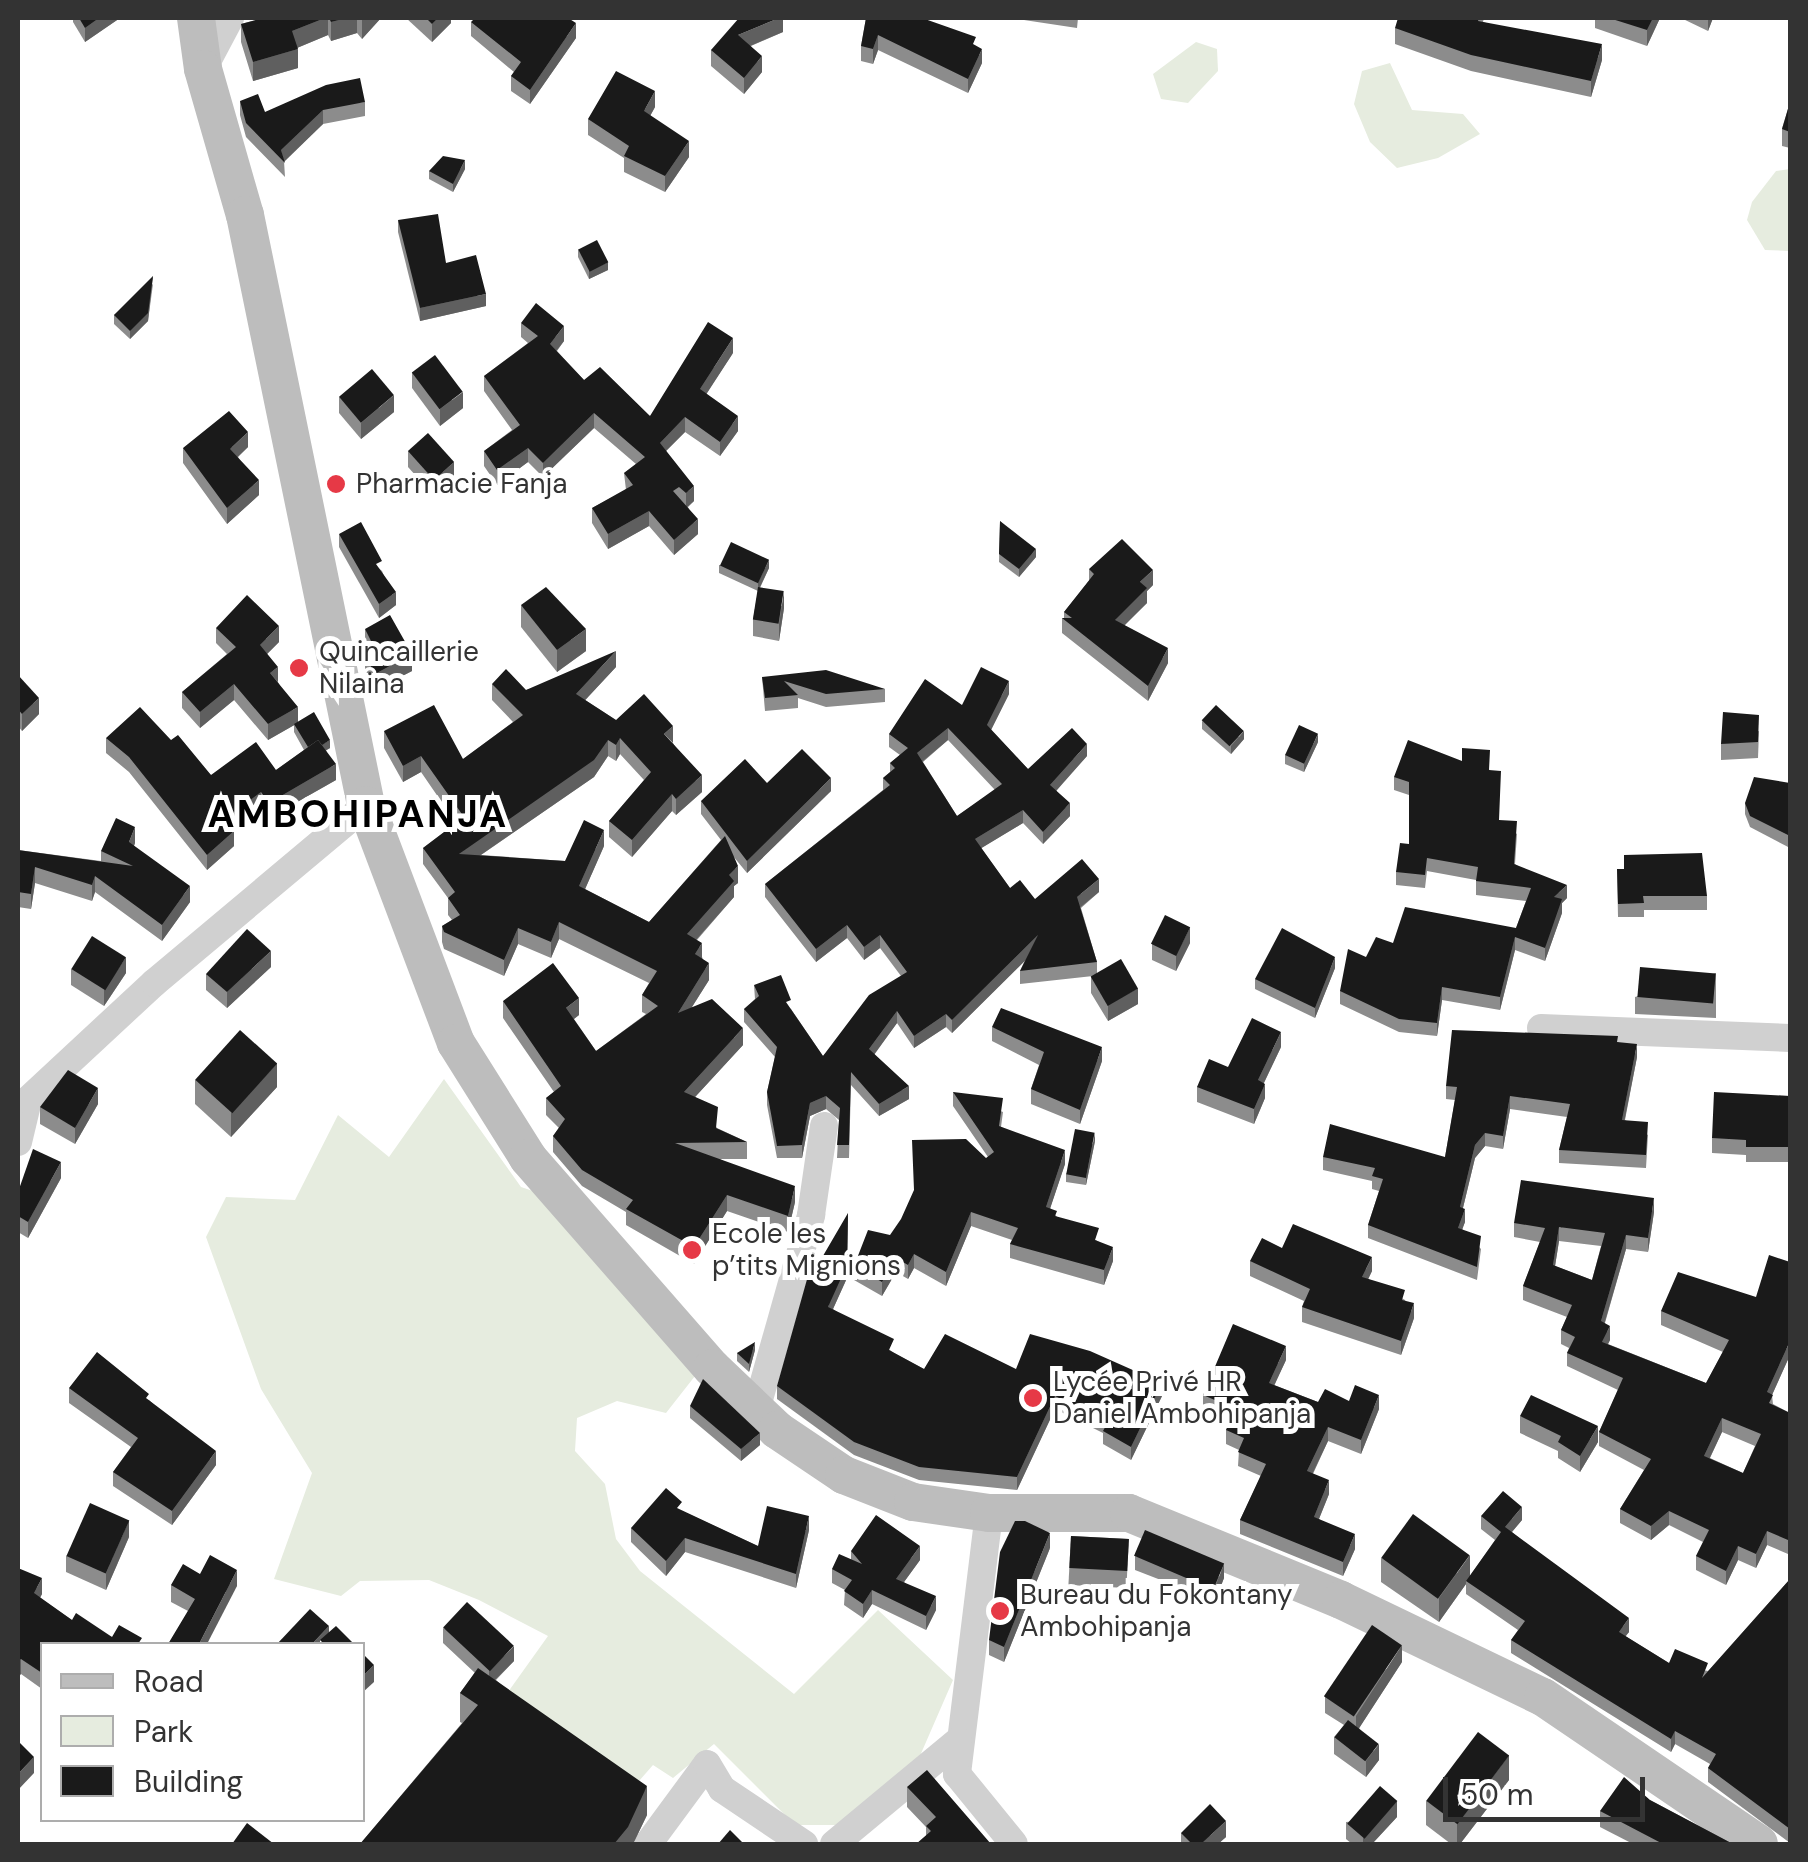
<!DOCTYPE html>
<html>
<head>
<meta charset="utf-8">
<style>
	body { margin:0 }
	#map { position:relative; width:1808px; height:1862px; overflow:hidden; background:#fff; font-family:"DM Sans",sans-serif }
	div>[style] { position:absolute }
	.green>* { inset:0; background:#e6ecdf }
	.street>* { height:28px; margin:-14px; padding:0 14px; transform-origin:14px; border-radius:14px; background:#d0d0d0 }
	.secondary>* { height:38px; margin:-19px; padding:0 19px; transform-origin:19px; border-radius:19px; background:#bdbdbd }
	.wall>* { inset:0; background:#8c8c8c; transform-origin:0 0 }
	.shaded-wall>* { inset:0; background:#5f5f5f }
	.building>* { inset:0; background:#1a1a1a; transform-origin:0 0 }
	.dots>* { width:28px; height:28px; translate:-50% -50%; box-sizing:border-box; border:5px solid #fff; border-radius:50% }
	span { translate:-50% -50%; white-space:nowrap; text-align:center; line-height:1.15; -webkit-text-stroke:10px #fff; paint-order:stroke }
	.poi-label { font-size:28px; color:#333 }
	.left { translate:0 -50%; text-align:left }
	.district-label { font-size:38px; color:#000; font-weight:700; letter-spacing:2.5px }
	.frame { position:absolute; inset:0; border:20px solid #333; pointer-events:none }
	.legend { position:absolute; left:40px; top:1642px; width:325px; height:180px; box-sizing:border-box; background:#fff; border:2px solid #adadad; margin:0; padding:12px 18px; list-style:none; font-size:30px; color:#333 }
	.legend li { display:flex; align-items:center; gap:20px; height:50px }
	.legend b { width:50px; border:2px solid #adadad }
	.scale { position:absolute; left:1443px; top:1777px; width:202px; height:45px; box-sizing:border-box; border:5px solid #333; border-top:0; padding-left:12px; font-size:30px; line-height:35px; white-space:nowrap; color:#333; -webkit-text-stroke:8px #fff; paint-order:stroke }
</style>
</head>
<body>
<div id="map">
	<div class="green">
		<i style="clip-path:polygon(1196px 42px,1217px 49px,1218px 71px,1188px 103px,1161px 99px,1153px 74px)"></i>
		<i style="clip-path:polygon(1390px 63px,1412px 110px,1463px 114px,1480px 134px,1438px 158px,1397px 168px,1370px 142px,1354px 104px,1362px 71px)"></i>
		<i style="clip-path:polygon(1790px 169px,1790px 251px,1765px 250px,1747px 220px,1752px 202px,1776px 171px)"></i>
		<i style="clip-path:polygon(444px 1079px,521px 1187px,536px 1192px,695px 1376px,666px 1413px,617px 1401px,577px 1418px,575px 1451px,605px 1484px,616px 1539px,640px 1571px,794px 1694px,878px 1610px,953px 1680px,916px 1765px,844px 1825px,795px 1825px,714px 1744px,673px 1778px,653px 1765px,632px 1789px,503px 1699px,548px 1636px,479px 1600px,429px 1580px,360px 1581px,341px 1596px,274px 1579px,312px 1473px,261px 1389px,206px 1237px,226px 1197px,295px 1200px,338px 1115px,389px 1157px)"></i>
	</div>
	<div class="street">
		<i style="left:203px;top:69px;width:58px;rotate:-62.1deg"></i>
		<i style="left:1541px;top:1028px;width:249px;rotate:2.3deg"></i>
		<i style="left:18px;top:1142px;width:43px;rotate:-76.6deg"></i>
		<i style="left:28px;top:1100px;width:172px;rotate:-42.9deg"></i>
		<i style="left:154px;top:983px;width:277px;rotate:-40deg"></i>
		<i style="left:756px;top:1410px;width:203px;rotate:-74.2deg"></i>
		<i style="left:811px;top:1215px;width:90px;rotate:-81.7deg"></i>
		<i style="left:989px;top:1513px;width:263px;rotate:97deg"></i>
		<i style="left:957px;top:1774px;width:90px;rotate:50.8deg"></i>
		<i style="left:648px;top:1844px;width:99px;rotate:-53.6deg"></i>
		<i style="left:707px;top:1764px;width:29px;rotate:59deg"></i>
		<i style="left:722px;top:1789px;width:99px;rotate:33.9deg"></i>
		<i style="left:834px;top:1844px;width:161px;rotate:-39.7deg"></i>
	</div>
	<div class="secondary">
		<i style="left:196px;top:18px;width:51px;rotate:82.2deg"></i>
		<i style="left:203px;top:69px;width:152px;rotate:74deg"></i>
		<i style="left:245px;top:215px;width:602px;rotate:78.41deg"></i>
		<i style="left:366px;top:805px;width:254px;rotate:69.3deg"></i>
		<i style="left:456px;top:1043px;width:136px;rotate:57.9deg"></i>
		<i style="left:528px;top:1158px;width:279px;rotate:48.8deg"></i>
		<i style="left:712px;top:1368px;width:90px;rotate:43.6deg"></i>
		<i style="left:777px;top:1430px;width:81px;rotate:33.9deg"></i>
		<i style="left:844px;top:1475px;width:74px;rotate:21.4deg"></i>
		<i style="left:913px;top:1502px;width:77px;rotate:8.2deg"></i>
		<i style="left:989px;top:1513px;width:140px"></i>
		<i style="left:1129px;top:1513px;width:229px;rotate:22.3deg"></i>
		<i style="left:1341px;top:1600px;width:224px;rotate:25.7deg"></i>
		<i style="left:1543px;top:1697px;width:261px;rotate:34.2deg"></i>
	</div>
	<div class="wall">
		<i style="clip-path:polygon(73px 18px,120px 18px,85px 42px,73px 22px)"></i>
		<i style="clip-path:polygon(263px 18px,381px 18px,362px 39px,357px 33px,331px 41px,328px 35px,297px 48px,298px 68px,253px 81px,241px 42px,241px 24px)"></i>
		<i style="clip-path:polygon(406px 18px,451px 18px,451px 23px,432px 42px)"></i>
		<i style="clip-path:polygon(783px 18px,783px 32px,751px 46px,762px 72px,744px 94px,711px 66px,711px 50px)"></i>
		<i style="clip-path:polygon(866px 18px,976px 46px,982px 63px,968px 93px,878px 50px,873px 64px,861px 61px,861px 46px)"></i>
		<i style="clip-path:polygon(1024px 18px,1078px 18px,1077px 28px,1024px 20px)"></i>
		<i style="clip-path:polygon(1484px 18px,1483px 22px,1602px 60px,1591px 97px,1471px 71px,1395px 44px,1395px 28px)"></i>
		<i style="clip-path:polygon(1595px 18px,1660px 18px,1647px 46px,1595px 28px)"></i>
		<i style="clip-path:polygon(1681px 18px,1713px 18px,1708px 31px)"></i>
		<i style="clip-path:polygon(471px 22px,576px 38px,530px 104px,511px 91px,511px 76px,514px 72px,471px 36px)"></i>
		<i style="clip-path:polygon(240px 101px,265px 112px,365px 102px,365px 116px,323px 124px,284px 161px,285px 177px,246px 137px,240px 115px)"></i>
		<i style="clip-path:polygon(1790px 102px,1790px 148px,1782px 146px,1782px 129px)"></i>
		<i style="clip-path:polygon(655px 107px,650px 116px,689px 157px,665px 192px,624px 172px,624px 158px,588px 135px,588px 119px)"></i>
		<i style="clip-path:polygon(465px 169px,453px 192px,429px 179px,429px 171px)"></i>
		<i style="clip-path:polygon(398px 220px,446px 263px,486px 306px,420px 321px,398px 232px)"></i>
		<i style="clip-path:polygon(578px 249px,608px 270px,589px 279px,578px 257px)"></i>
		<i style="clip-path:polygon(153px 284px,148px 321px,130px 339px,114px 324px,114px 315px)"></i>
		<i style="clip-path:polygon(521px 323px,564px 341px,557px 351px,584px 380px,650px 416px,733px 353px,706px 394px,738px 431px,720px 456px,685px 432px,666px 451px,694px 501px,688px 507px,698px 534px,674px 555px,649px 526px,608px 549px,592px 523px,592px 508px,626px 490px,624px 473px,636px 464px,594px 428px,543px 477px,528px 462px,497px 485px,484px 466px,484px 451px,512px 430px,484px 391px,484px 376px,528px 343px,521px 337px)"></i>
		<i style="clip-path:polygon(412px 372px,463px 408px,440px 426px,412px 388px)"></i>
		<i style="clip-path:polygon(339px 397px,394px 412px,361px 439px,339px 413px)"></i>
		<i style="clip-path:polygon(248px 447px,238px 457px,259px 495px,227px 524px,183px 463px,183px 448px)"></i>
		<i style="clip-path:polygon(408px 451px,454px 478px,434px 496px,408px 467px)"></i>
		<i style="clip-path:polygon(1000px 521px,1036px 557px,1019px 577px,999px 562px)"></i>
		<i style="clip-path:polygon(339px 534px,382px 571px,396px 605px,379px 618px,339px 547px)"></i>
		<i style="clip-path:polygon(719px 565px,769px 568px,760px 588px,784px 608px,779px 641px,753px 636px,753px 620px,758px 591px,719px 573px)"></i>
		<i style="clip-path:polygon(1089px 569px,1153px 585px,1147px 591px,1147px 603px,1124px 625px,1168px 663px,1148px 701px,1062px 633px,1062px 618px,1064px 618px,1064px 612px,1089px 581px)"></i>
		<i style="clip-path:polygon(521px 605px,586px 651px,557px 672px,521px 627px)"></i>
		<i style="clip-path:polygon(216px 628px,279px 642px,267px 654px,278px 682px,298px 722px,330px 748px,326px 750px,336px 780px,269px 818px,261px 808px,232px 829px,234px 846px,207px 870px,129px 772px,106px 753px,106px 738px,171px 740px,211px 775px,276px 770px,304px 750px,294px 732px,294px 725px,268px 740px,234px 700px,200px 728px,182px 708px,182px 692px,227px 654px,216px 643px)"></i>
		<i style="clip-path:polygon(365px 629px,412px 671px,375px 690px,365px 671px,365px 655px,369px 653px,365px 645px)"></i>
		<i style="clip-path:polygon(616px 667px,585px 700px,616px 720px,673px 743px,702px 792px,676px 815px,672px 811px,632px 857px,609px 837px,609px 821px,644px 780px,620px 754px,616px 761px,608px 756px,594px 777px,481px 855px,565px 861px,604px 846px,585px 889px,649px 922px,721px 840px,701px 814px,701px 801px,767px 783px,831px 791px,747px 873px,733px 856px,738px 883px,734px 886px,734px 897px,697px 940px,709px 980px,692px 1007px,743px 1045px,695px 1097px,717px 1128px,747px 1142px,747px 1159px,720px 1159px,795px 1202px,788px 1232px,727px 1211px,694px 1264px,626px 1225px,626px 1212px,582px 1186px,553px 1152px,553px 1136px,559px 1128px,546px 1115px,546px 1098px,554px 1092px,503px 1018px,503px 1001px,579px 1015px,574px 1019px,596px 1051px,646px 1014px,642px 1012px,642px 995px,649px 983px,559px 939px,551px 958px,518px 944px,504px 976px,444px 949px,442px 942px,442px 926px,452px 920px,448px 915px,448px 898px,423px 864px,423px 848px,456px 823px,421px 772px,403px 782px,384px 748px,384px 731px,463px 759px,513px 722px,492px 700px,492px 684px,526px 690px)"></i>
		<i style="clip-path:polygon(18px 675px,39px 714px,22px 731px,18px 726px)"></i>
		<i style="clip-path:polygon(762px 677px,885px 689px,885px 702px,826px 707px,798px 698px,798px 708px,765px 711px)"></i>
		<i style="clip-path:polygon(evenodd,1009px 694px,991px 730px,1028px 769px,1087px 756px,1056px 790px,1070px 816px,1043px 844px,1023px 823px,981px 848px,1010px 888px,1035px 899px,1099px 892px,1081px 908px,1097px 962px,1097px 973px,1138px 1004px,1108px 1021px,1091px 993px,1091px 977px,1093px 976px,1020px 984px,1020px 971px,1025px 960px,952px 1033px,946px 1027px,914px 1048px,897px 1023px,874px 1054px,909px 1099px,879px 1116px,851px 1085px,849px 1158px,837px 1158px,839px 1120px,826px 1109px,810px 1116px,802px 1158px,777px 1158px,767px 1105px,767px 1092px,775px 1057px,744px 1022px,744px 1009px,755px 999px,754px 985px,791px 1009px,823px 1056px,901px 976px,880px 948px,864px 960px,847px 938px,816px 962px,765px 897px,765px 884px,883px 790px,883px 778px,890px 772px,890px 763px,900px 755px,889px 747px,889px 734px,962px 705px,1009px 694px,948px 740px,995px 790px,957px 816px,923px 762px,948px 740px)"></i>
		<i style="clip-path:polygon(1202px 721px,1244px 739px,1231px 754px,1202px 729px)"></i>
		<i style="clip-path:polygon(1759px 731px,1758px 758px,1721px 760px,1721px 744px)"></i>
		<i style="clip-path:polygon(1318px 742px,1304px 772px,1285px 764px,1285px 755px)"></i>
		<i style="clip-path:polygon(1462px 761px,1490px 770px,1499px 820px,1517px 834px,1515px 864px,1567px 898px,1562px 903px,1562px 913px,1545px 961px,1515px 950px,1500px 1010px,1442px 1000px,1437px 1036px,1399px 1032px,1340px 1004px,1340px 991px,1366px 957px,1393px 943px,1516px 928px,1526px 901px,1476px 895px,1476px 880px,1427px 871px,1425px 888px,1396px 885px,1396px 872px,1409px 844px,1409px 795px,1394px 790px,1394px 777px)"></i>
		<i style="clip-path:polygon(1790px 783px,1790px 848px,1750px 827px,1745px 814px,1745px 803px)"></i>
		<i style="clip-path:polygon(135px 843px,134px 846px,190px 902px,162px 941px,95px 892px,92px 901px,35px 883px,31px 909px,18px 907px,18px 850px,101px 861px,101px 851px)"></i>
		<i style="clip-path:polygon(1617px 869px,1624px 869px,1707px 896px,1707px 910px,1644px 910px,1644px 917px,1618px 917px)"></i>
		<i style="clip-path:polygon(1190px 943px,1176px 971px,1152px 960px,1152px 944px)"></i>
		<i style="clip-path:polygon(271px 967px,227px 1008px,206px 990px,206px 974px)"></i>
		<i style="clip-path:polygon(1335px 968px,1315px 1018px,1255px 989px,1255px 979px)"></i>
		<i style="clip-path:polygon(71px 969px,126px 973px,104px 1006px,71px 985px)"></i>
		<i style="clip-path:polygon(1716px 973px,1716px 1018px,1635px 1014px,1635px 997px)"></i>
		<i style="clip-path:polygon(992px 1027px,1102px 1061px,1080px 1124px,1031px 1104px,1031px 1089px,1039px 1065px,992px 1041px)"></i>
		<i style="clip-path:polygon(1618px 1042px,1637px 1057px,1625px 1120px,1648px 1135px,1646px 1168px,1559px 1163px,1559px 1150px,1567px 1117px,1510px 1109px,1503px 1149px,1485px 1146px,1475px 1158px,1463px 1208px,1465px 1222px,1462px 1229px,1481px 1249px,1477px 1280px,1368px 1238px,1368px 1225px,1379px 1191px,1372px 1189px,1372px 1181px,1323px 1170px,1323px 1157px,1445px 1157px,1455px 1100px,1446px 1099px,1446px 1086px)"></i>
		<i style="clip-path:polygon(1281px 1047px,1264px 1083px,1265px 1098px,1254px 1124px,1197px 1102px,1197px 1087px,1228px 1067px)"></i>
		<i style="clip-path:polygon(195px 1080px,277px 1087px,231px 1137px,195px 1104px)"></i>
		<i style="clip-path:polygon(953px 1092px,1003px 1112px,1001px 1127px,1065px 1164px,1050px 1208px,1057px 1217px,1099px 1242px,1113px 1261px,1104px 1285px,1010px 1258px,1010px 1244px,1012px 1240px,971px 1226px,946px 1286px,914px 1268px,908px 1279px,896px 1272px,882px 1296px,854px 1280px,854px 1266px,988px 1157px,953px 1106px)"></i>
		<i style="clip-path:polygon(1790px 1096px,1790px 1162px,1746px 1162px,1746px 1155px,1712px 1153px,1712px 1138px)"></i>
		<i style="clip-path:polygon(98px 1104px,75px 1144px,40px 1124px,40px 1107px)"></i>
		<i style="clip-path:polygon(1095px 1141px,1086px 1185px,1066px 1182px,1066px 1174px)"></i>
		<i style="clip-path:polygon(61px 1178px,28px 1238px,18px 1232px,18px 1192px)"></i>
		<i style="clip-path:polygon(evenodd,1654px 1212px,1648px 1252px,1626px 1249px,1605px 1323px,1610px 1340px,1608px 1344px,1706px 1383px,1723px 1352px,1661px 1325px,1661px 1311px,1756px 1297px,1790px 1355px,1772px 1395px,1773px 1404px,1790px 1413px,1790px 1549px,1788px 1554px,1767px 1545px,1756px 1568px,1738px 1560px,1726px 1585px,1696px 1570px,1696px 1556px,1703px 1542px,1669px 1525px,1651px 1540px,1620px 1523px,1620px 1509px,1644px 1470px,1599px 1446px,1599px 1432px,1618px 1390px,1567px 1366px,1567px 1353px,1569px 1348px,1561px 1344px,1561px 1330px,1567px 1317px,1523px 1300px,1523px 1286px,1540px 1242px,1514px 1237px,1514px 1223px,1654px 1212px,1559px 1241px,1601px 1246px,1592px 1280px,1555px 1266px,1559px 1241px,1654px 1212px,1722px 1432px,1755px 1446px,1743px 1473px,1710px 1458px,1722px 1432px)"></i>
		<i style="clip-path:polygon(1282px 1248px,1372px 1271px,1368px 1279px,1405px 1300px,1414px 1318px,1401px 1355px,1302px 1322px,1302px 1307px,1304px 1301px,1250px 1276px,1250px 1261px)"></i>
		<i style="clip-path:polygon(847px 1278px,833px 1309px,894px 1353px,924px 1369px,1016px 1369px,1162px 1396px,1131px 1460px,1103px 1444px,1103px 1433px,1055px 1409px,1017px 1490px,919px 1480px,854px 1455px,777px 1399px,777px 1386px)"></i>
		<i style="clip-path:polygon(755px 1350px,749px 1372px,737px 1361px,737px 1353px)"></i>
		<i style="clip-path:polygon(1286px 1360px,1274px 1385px,1318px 1402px,1349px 1401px,1379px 1409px,1361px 1454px,1328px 1441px,1313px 1474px,1329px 1494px,1319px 1519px,1355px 1549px,1343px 1576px,1240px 1534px,1240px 1520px,1261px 1476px,1238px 1466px,1239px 1450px,1226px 1444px,1226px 1430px,1230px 1421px,1203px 1409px,1203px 1395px)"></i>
		<i style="clip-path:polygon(69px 1388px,149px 1400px,216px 1465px,172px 1525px,113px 1486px,113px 1472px,131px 1447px,69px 1403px)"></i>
		<i style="clip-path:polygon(690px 1406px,760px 1445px,741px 1461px,690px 1418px)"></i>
		<i style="clip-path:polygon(1520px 1416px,1598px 1442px,1580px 1472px,1558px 1458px,1558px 1451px,1520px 1433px)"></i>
		<i style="clip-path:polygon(682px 1511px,758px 1546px,809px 1530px,796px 1588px,685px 1552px,666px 1576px,631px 1542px,631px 1528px)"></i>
		<i style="clip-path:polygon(1481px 1516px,1522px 1520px,1512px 1532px,1629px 1632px,1625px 1636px,1669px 1663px,1708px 1671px,1790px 1579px,1790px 1843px,1708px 1782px,1708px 1768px,1710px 1764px,1675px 1744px,1671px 1752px,1511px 1653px,1511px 1640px,1518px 1630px,1466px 1594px,1466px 1584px,1439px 1622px,1381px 1582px,1381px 1558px,1470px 1576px,1495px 1540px,1481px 1529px)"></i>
		<i style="left:1071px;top:1536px;width:58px;height:49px;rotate:3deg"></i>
		<i style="clip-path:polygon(129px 1537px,106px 1590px,66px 1572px,66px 1556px)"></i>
		<i style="clip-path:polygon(1050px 1548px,1004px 1662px,989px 1655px,989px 1640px)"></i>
		<i style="clip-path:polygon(851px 1551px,920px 1560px,904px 1582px,936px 1610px,926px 1630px,872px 1604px,863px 1618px,844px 1605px,845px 1590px,832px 1583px,832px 1569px,851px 1559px)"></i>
		<i style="clip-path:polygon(1135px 1556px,1224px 1578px,1215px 1601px,1135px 1570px)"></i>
		<i style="clip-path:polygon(18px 1568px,42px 1594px,40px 1598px,72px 1620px,112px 1637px,142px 1644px,42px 1644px,42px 1689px,21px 1674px)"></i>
		<i style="clip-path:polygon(200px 1574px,237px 1586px,188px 1611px,171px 1602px,171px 1585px)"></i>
		<i style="clip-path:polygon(443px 1628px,514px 1661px,496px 1680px,647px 1815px,633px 1844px,360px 1844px,462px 1723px,460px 1722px,460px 1693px,475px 1673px,443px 1643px)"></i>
		<i style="clip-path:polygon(1402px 1662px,1359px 1728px,1379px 1760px,1366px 1777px,1334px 1754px,1334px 1737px,1344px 1725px,1325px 1713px,1325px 1697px)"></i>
		<i style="clip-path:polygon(1509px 1780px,1460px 1844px,1451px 1844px,1426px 1825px,1426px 1801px)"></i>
		<i style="clip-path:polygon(907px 1787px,991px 1844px,926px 1836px,926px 1827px,907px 1807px)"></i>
		<i style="clip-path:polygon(1650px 1800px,1733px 1844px,1633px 1844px,1600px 1827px,1600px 1811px)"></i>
		<i style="clip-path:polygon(1397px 1817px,1372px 1844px,1352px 1844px,1346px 1839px,1346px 1822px)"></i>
		<i style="clip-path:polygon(1181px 1833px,1226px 1837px,1218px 1844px,1181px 1844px)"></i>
	</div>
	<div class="shaded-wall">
		<i style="clip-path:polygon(99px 18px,120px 18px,85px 42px,85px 28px)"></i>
		<i style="clip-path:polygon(325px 18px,328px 18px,328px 35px,292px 50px,292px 31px)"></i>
		<i style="clip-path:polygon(347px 18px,357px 18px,357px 33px,331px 41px,331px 22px)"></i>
		<i style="clip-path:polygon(364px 18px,381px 18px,362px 39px,362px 20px)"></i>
		<i style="clip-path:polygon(438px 18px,451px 18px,451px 23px,432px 42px,432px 24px)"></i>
		<i style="clip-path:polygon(779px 18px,783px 18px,783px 32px,738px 51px,738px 35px)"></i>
		<i style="clip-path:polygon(1653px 18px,1660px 18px,1647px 46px,1647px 30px)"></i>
		<i style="clip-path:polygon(1708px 18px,1713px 18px,1708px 31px)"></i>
		<i style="clip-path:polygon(576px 23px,576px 38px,530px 104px,530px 90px)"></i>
		<i style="clip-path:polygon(878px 35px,878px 50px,873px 64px,873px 49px)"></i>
		<i style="clip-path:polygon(1602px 44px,1602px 60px,1591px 97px,1591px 81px)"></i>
		<i style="clip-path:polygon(298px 49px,298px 68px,253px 81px,253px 62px)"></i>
		<i style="clip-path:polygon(982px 49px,982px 63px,968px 93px,968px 79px)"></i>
		<i style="clip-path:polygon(762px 56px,762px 72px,744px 94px,744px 78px)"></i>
		<i style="clip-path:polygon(655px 91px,655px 107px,644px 127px,644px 111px)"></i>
		<i style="clip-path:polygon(323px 110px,323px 124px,284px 162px,281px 150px)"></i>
		<i style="clip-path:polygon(689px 141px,689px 157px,665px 192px,665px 176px)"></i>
		<i style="clip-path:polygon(465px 160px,465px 169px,453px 192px,453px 184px)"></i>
		<i style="clip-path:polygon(608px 262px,608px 270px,589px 279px,589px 271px)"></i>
		<i style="clip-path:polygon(153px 276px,148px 321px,130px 339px,130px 331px)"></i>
		<i style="clip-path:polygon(486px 294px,486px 306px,420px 321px,420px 308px)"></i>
		<i style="clip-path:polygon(564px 326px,564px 341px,550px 359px,550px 344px)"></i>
		<i style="clip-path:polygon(733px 338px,733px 353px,700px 404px,700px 389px)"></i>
		<i style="clip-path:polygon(463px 392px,463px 408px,440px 426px,440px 409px)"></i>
		<i style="clip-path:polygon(394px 395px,394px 412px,361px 439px,361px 423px)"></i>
		<i style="clip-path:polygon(594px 413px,594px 428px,543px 477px,543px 463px)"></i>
		<i style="clip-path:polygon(738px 416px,738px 431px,720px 456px,720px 442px)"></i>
		<i style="clip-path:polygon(685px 417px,685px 432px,660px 457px,660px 443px)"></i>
		<i style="clip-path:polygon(248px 432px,248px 447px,230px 464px,230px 449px)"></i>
		<i style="clip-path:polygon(528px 448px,528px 462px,497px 485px,497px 470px)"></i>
		<i style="clip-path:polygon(454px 462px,454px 478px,434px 496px,434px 480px)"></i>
		<i style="clip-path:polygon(259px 480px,259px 495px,227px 524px,227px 508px)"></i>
		<i style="clip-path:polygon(694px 486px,694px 501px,686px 508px,686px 493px)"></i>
		<i style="clip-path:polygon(649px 511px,649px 526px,608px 549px,608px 534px)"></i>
		<i style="clip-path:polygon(698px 519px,698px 534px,674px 555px,674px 540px)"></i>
		<i style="clip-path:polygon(1036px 549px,1036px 557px,1019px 577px,1019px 569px)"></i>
		<i style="clip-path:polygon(769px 560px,769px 568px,758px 591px,758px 583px)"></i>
		<i style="clip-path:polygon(1153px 570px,1153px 585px,1147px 591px,1147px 603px,1115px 635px,1115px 620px,1140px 582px)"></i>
		<i style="clip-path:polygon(784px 591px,784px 608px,779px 641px,779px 624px)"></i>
		<i style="clip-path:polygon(396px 592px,396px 605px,379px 618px,379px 604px)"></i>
		<i style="clip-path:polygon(279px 626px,279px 642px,260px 661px,260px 645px)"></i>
		<i style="clip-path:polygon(586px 629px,586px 651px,557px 672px,557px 650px)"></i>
		<i style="clip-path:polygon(1168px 648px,1168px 663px,1148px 701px,1148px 686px)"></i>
		<i style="clip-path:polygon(616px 651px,616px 667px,576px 710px,576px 694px)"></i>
		<i style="clip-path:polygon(412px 654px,412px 671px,375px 690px,375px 674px)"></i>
		<i style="clip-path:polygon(278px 667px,278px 682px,270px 673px)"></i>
		<i style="clip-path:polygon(1009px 681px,1009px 694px,987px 738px,987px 725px)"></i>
		<i style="clip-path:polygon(234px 684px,234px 700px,200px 728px,200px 712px)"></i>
		<i style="clip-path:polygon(39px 698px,39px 714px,22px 731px,22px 714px)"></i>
		<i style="clip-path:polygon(298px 707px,298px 723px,268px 740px,268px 724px)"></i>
		<i style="clip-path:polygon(673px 726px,673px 743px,664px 734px)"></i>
		<i style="clip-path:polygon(948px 728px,948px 740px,917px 766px,917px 753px)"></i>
		<i style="clip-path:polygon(1244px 731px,1244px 739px,1231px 754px,1231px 746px)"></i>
		<i style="clip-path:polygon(1318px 734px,1318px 742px,1304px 772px,1304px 764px)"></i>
		<i style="clip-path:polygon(620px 738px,620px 754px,616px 761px,616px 745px)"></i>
		<i style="clip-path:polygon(330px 740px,330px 748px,310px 760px,310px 751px)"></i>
		<i style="clip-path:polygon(608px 740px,608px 756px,594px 777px,459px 870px,459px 854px)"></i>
		<i style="clip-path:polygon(1087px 744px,1087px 756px,1050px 798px,1050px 785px)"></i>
		<i style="clip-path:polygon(421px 756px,421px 772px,403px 782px,403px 766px)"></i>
		<i style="clip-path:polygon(336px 764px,336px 780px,269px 818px,269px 803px)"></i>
		<i style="clip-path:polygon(702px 775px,702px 792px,676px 815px,676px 799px)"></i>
		<i style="clip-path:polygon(831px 778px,831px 791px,747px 873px,747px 861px)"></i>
		<i style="clip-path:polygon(261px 792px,261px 808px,224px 836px,224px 820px)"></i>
		<i style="clip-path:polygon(672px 794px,672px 811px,632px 857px,632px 840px)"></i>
		<i style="clip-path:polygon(1070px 803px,1070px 816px,1043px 844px,1043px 832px)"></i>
		<i style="clip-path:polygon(1023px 810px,1023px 823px,975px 852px,975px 839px)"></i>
		<i style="clip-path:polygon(135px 827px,135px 843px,129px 858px,129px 842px)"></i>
		<i style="clip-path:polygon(604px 830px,604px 846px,579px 903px,579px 886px)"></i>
		<i style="clip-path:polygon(234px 831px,234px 846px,207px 870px,207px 855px)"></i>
		<i style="clip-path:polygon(738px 866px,738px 883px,734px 886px,734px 897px,687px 950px,687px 934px,729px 875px)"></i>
		<i style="clip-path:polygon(35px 867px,35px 883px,31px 909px,31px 894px)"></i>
		<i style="clip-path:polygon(95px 876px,95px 892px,92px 901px,92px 885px)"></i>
		<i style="clip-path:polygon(1099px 879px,1099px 892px,1077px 910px,1077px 897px)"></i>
		<i style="clip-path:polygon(1567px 885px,1567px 898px,1562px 903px,1562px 913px,1545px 961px,1545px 948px,1554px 897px)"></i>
		<i style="clip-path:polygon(190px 886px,190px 902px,162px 941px,162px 925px)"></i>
		<i style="clip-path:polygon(559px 922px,559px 939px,551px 958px,551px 942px)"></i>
		<i style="clip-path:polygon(847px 925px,847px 938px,816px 962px,816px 949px)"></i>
		<i style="clip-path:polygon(1190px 927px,1190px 943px,1176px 971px,1176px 955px)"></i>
		<i style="clip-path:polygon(518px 928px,518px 944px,504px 976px,504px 960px)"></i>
		<i style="clip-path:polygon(880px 935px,880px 948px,864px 960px,864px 947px)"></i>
		<i style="clip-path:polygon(1038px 935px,1038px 948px,952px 1033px,952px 1020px)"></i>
		<i style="clip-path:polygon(1515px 937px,1515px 950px,1500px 1010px,1500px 997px)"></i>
		<i style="clip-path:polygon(702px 943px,702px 960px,695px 954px)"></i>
		<i style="clip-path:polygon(271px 951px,271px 967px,227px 1008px,227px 992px)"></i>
		<i style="clip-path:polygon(126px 957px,126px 973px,104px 1006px,104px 990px)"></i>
		<i style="clip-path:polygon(1335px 957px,1335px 968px,1315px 1018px,1315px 1008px)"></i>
		<i style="clip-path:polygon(709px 963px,709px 980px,678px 1029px,678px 1013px)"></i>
		<i style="clip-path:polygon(1442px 987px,1442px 1000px,1437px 1036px,1437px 1023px)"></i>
		<i style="clip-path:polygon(1138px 988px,1138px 1004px,1108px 1021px,1108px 1005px)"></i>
		<i style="clip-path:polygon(579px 998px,579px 1015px,566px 1025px,566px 1008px)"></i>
		<i style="clip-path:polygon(897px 1011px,897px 1023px,869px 1062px,869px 1049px)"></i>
		<i style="clip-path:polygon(946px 1014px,946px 1027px,914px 1048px,914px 1036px)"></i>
		<i style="clip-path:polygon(743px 1028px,743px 1045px,684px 1109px,684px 1092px)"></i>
		<i style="clip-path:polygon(1281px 1032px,1281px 1047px,1258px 1095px,1258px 1080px)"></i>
		<i style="clip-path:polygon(1637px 1044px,1637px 1057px,1622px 1133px,1622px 1120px)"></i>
		<i style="clip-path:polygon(1102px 1047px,1102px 1061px,1080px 1124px,1080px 1110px)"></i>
		<i style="clip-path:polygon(277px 1063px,277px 1087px,231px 1137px,231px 1113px)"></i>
		<i style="clip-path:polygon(1265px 1084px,1265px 1098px,1254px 1124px,1254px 1109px)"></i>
		<i style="clip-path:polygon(909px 1086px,909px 1099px,879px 1116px,879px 1104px)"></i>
		<i style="clip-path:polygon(98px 1088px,98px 1104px,75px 1144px,75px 1128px)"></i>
		<i style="clip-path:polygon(826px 1096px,826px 1109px,810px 1116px,802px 1158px,802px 1145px,810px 1103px)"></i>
		<i style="clip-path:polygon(1510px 1096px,1510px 1109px,1503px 1149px,1503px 1136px)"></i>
		<i style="clip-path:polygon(1095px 1133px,1095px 1141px,1086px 1185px,1086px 1177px)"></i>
		<i style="clip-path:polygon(1485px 1133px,1485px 1146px,1475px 1158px,1460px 1220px,1460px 1207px,1475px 1145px)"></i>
		<i style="clip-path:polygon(1065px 1150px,1065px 1164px,1046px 1221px,1046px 1207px)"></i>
		<i style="clip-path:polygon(61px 1162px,61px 1178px,28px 1238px,28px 1222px)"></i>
		<i style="clip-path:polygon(795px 1186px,795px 1202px,788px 1232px,788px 1216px)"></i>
		<i style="clip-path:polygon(727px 1195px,727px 1211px,694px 1264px,694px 1247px)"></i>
		<i style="clip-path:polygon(1654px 1198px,1654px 1212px,1648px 1252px,1648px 1238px)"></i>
		<i style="clip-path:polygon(1465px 1209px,1465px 1222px,1458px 1241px,1458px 1228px)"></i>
		<i style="clip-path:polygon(971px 1212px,971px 1226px,946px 1286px,946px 1272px)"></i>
		<i style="clip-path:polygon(848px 1213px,847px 1278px,828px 1320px,828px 1307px)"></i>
		<i style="clip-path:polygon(1559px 1227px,1559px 1241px,1553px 1279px,1553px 1265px)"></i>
		<i style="clip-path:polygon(1626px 1235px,1626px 1249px,1601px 1335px,1601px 1321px)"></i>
		<i style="clip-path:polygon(1113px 1247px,1113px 1261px,1104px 1285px,1104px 1270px)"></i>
		<i style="clip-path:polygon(914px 1254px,914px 1268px,908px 1279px,908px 1265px)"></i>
		<i style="clip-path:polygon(1372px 1257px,1372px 1271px,1362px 1292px,1362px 1277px)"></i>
		<i style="clip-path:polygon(896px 1258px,896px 1272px,882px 1296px,882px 1282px)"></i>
		<i style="clip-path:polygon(1414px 1303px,1414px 1318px,1401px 1355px,1401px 1341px)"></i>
		<i style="clip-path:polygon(1610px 1326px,1610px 1340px,1602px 1356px,1602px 1342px)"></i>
		<i style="clip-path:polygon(1790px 1341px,1790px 1355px,1767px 1406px,1767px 1392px)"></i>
		<i style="clip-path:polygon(755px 1342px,755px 1350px,749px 1372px,749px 1364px)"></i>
		<i style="clip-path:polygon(1286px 1346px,1286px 1360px,1269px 1397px,1269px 1383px)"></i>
		<i style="clip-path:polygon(1162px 1383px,1162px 1396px,1131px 1460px,1131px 1447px)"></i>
		<i style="clip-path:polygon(1379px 1395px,1379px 1409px,1361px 1454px,1361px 1440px)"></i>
		<i style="clip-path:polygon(1055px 1396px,1055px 1409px,1017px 1490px,1017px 1477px)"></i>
		<i style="clip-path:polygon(1722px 1418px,1722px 1432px,1704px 1470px,1704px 1456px)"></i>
		<i style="clip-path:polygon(1598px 1426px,1598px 1442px,1580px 1472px,1580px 1456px)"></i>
		<i style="clip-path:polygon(1328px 1427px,1328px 1441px,1307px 1485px,1307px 1471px)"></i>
		<i style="clip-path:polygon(760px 1433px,760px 1445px,741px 1461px,741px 1449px)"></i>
		<i style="clip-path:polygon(216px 1451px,216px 1465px,172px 1525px,172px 1511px)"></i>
		<i style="clip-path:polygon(1329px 1480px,1329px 1494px,1314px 1531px,1314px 1517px)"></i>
		<i style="clip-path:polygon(1522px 1507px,1522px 1520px,1505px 1540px,1505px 1527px)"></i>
		<i style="clip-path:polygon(1669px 1511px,1669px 1525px,1651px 1540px,1651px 1526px)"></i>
		<i style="clip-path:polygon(809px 1516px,809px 1530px,796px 1588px,796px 1574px)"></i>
		<i style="clip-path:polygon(129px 1520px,129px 1537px,106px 1590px,106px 1573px)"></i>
		<i style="clip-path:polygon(1767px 1531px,1767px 1545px,1756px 1568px,1756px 1554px)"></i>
		<i style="clip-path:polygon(1050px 1533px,1050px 1548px,1004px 1662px,1004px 1647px)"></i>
		<i style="clip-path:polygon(1355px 1534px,1355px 1549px,1343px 1576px,1343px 1562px)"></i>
		<i style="clip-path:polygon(685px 1538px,685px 1552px,666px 1576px,666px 1561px)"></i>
		<i style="clip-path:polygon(920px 1546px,920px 1560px,896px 1593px,896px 1579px)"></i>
		<i style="clip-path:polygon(1738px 1546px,1738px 1560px,1726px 1585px,1726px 1571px)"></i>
		<i style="clip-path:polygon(1470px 1555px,1470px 1579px,1466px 1581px,1466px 1584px,1439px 1622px,1439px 1598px)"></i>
		<i style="clip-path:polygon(1224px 1564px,1224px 1578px,1215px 1601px,1215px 1587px)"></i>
		<i style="clip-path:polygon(237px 1570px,237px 1586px,207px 1644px,199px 1644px)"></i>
		<i style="clip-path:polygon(42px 1578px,42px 1594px,34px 1609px,34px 1593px)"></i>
		<i style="clip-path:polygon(872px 1590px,872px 1604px,863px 1618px,863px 1604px)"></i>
		<i style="clip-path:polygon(936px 1596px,936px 1610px,926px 1630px,926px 1616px)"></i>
		<i style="clip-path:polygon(1629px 1618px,1629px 1632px,1619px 1645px,1619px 1632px)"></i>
		<i style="clip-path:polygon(329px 1626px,329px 1643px,320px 1640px,320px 1644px,312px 1644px)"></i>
		<i style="clip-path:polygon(1402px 1645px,1402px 1662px,1356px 1733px,1356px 1716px)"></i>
		<i style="clip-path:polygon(514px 1646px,514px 1661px,489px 1686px,489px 1671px)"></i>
		<i style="clip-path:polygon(21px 1659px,21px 1674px,18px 1678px,18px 1663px)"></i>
		<i style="clip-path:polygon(374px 1665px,374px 1682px,362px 1693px,362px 1677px)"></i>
		<i style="clip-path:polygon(1675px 1731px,1675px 1744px,1671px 1752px,1671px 1739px)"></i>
		<i style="clip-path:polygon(1379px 1744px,1379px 1760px,1366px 1777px,1366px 1761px)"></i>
		<i style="clip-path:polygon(1509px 1755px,1509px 1780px,1460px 1844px,1457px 1844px,1457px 1824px)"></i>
		<i style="clip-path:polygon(34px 1757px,34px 1773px,18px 1790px,18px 1774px)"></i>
		<i style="clip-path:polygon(647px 1786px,647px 1815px,633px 1844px,614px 1844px)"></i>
		<i style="clip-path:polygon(1397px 1801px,1397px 1817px,1372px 1844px,1363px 1844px,1363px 1838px)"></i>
		<i style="clip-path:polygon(1226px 1821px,1226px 1837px,1218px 1844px,1201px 1844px)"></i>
	</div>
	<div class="building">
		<i style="clip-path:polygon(79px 18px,99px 18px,85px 28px)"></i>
		<i style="clip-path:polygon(263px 18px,325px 18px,292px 31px,298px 49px,253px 62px,241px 24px)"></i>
		<i style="clip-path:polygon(329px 18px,347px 18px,331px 22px)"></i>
		<i style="clip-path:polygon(426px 18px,438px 18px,432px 24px)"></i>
		<i style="clip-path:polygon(475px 18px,568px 18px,576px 23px,530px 90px,511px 76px,521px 62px,471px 22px)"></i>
		<i style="clip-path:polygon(739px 18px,779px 18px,738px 35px,762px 56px,744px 78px,711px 50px)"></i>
		<i style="clip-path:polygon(866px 18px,922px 18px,976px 37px,973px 44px,982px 49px,968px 79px,878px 35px,873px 49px,861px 46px)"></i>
		<i style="clip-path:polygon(1398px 18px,1479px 18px,1478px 21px,1602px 44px,1591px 81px,1471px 55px,1395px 28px)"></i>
		<i style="clip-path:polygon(1609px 18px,1653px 18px,1647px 30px)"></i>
		<i style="clip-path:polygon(616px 71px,655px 91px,644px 111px,689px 141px,665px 176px,624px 156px,629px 146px,588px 119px)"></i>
		<i style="clip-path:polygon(360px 78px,365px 102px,323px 110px,281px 150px,285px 163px,246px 123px,240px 101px,258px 94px,265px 112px,326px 85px)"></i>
		<i style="clip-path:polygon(1790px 102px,1790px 132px,1782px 129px)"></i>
		<i style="clip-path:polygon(443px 156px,465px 160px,453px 184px,429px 171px)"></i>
		<i style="clip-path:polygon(438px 214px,446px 263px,476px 255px,486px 294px,420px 308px,398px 220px)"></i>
		<i style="left:597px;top:240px;width:25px;height:21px;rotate:63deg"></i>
		<i style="clip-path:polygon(153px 276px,148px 313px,130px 331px,114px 315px)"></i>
		<i style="clip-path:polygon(536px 303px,564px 326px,550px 344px,584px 380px,600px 367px,650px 416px,708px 322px,733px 338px,700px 389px,738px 416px,720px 442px,685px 417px,660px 443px,694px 486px,686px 493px,679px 487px,673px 491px,698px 519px,674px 540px,649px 511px,608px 534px,592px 508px,633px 485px,624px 473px,645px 457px,594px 413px,543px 463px,528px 448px,497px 470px,484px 451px,520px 425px,484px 376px,538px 336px,521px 323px)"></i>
		<i style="left:435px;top:355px;width:46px;height:29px;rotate:53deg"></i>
		<i style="left:372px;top:369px;width:34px;height:43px;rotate:50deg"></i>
		<i style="clip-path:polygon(229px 411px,248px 432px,230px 449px,259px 480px,227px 508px,183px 448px)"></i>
		<i style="left:428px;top:433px;width:39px;height:27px;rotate:48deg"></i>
		<i style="clip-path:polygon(1000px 521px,1036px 549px,1019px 569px,999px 554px)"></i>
		<i style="clip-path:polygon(361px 522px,382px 561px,376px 564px,396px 592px,379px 604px,339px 534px)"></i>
		<i style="clip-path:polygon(1122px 539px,1153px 570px,1140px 582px,1147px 588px,1115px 620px,1168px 648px,1148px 686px,1062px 618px,1072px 618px,1064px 612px,1094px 574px,1089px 569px)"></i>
		<i style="left:731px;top:542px;width:42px;height:26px;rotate:25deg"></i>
		<i style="clip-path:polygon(546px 587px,586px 629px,557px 650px,521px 605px)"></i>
		<i style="left:758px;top:587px;width:26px;height:33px;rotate:9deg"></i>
		<i style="clip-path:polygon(247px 595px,279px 626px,260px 645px,278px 667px,270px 673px,298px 707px,268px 724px,234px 684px,200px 712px,182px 692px,236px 647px,216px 628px)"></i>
		<i style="clip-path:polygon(390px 615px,412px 654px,375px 674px,365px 655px,375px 649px,365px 629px)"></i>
		<i style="clip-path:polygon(616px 651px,576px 694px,616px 720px,644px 694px,673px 726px,664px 734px,702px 775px,676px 799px,672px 794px,632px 840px,609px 821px,651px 772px,620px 738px,616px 745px,608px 740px,594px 760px,459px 854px,565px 861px,584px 820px,604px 830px,579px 886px,649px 922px,725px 836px,738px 866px,729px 875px,734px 881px,687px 934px,702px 943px,695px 954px,709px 963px,678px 1013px,712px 999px,743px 1028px,684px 1092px,718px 1107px,716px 1128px,747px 1142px,675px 1143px,795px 1186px,788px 1216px,727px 1195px,694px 1247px,626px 1209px,633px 1200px,582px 1170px,553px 1136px,565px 1119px,546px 1098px,561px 1086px,503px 1001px,553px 963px,579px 998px,566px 1008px,596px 1051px,658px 1006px,642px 995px,657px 971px,559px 922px,551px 942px,518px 928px,504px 960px,444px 932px,442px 926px,460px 915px,448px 898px,455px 892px,423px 848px,464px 817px,421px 756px,403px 766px,384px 731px,434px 705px,463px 759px,523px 715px,492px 684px,506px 669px,526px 690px)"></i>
		<i style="clip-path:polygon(evenodd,981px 667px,1009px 681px,987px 725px,1028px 769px,1072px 728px,1087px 744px,1050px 785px,1070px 803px,1043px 832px,1023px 810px,975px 839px,1010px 888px,1020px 880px,1035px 899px,1082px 859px,1099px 879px,1077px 897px,1097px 962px,1020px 971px,1038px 935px,952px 1020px,946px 1014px,914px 1036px,897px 1011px,869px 1049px,909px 1086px,879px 1104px,851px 1072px,849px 1145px,837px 1145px,840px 1108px,826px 1096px,810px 1103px,802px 1145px,777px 1146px,767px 1092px,777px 1047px,744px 1009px,759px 996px,754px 985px,781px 975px,791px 1000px,786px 1002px,823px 1056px,869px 995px,907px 972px,880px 935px,864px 947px,847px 925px,816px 949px,765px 884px,890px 785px,883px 778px,895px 768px,890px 763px,908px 748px,889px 734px,925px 679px,962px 705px,981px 667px,948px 728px,1002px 784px,957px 816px,917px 753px,948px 728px)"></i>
		<i style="clip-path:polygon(826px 670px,885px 689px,826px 694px,784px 681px,798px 695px,765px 698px,762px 677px)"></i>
		<i style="clip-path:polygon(18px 675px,39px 698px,22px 714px,18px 709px)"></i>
		<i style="left:1216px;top:705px;width:38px;height:21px;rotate:43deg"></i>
		<i style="clip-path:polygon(140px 707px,171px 740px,178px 735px,211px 775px,256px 742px,276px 770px,318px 740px,336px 764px,269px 803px,261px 792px,224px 820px,234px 831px,207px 855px,129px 757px,106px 738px)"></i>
		<i style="clip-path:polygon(314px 712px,330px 740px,322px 745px,318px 740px,308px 747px,294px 724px)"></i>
		<i style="clip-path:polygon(1723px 712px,1759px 715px,1758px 742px,1721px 744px)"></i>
		<i style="left:1299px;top:725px;width:21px;height:33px;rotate:25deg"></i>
		<i style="clip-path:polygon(1408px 740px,1462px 761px,1462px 748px,1490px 750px,1489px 770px,1501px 771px,1499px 820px,1517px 821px,1514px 864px,1567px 885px,1554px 897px,1562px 899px,1545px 948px,1515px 937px,1500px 997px,1442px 987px,1437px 1023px,1399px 1019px,1340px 991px,1348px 949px,1366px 957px,1376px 937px,1393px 943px,1405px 907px,1516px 928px,1531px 888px,1476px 881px,1478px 867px,1427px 858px,1425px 875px,1396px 872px,1400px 843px,1409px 844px,1409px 782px,1394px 777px)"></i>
		<i style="clip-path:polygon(802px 749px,831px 778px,747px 861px,701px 801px,745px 759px,767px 783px)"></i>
		<i style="clip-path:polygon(1754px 777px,1790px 783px,1790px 836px,1750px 816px,1745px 803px)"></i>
		<i style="clip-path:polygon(116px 818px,135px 827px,129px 842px,190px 886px,162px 925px,95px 876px,92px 885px,35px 867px,31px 894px,18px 892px,18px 850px,133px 866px,101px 851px)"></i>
		<i style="clip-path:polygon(1702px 853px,1707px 896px,1643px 896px,1644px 903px,1618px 904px,1617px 869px,1624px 869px,1624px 855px)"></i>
		<i style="left:1165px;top:915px;width:28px;height:32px;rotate:26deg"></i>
		<i style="clip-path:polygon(1282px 928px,1335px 957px,1315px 1008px,1255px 979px)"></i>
		<i style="clip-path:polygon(247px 929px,271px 951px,227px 992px,206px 974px)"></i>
		<i style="left:92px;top:936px;width:40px;height:39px;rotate:32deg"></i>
		<i style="left:1121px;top:959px;width:34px;height:35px;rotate:60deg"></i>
		<i style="left:1640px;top:967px;width:76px;height:30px;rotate:5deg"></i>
		<i style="clip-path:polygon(1001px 1008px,1102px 1047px,1080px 1110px,1031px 1089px,1044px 1052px,992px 1027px)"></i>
		<i style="clip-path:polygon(1252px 1018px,1281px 1032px,1258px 1080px,1265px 1084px,1254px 1109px,1197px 1087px,1209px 1059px,1228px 1067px)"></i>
		<i style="left:240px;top:1030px;width:50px;height:67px;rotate:42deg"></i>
		<i style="clip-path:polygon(1452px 1030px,1618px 1036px,1617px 1042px,1637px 1044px,1622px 1120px,1648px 1122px,1646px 1155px,1559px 1150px,1570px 1104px,1510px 1096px,1503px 1136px,1485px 1133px,1475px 1145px,1460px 1207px,1465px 1209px,1458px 1228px,1481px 1236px,1477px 1267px,1368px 1225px,1383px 1179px,1372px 1176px,1375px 1168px,1323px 1157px,1330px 1124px,1445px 1157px,1457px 1087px,1446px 1086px)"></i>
		<i style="clip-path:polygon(68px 1070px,98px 1088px,75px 1128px,40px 1107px)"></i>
		<i style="clip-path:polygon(953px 1092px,1003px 1098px,999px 1126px,1065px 1150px,1046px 1207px,1057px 1211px,1055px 1216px,1099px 1228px,1095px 1240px,1113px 1247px,1104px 1270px,1010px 1244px,1018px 1228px,971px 1212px,946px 1272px,914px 1254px,908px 1265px,896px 1258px,882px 1282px,854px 1266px,868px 1230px,890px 1235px,901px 1219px,914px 1190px,912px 1140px,966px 1139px,986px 1158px,994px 1152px)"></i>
		<i style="clip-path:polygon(1714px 1092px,1790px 1096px,1790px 1147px,1746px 1147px,1746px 1140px,1712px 1138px)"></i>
		<i style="left:1075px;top:1129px;width:20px;height:46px;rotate:11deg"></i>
		<i style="clip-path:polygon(33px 1149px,61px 1162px,28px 1222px,18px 1216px,18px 1192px)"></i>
		<i style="clip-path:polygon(evenodd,1521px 1180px,1654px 1198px,1648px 1238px,1626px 1235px,1601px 1321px,1610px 1326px,1602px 1342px,1706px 1383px,1729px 1340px,1661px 1311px,1678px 1272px,1756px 1297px,1769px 1255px,1790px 1262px,1790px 1341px,1767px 1392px,1773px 1395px,1769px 1403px,1790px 1413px,1790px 1535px,1788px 1540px,1767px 1531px,1756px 1554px,1738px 1546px,1726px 1571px,1696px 1556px,1709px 1530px,1669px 1511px,1651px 1526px,1620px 1509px,1651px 1459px,1599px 1432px,1623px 1378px,1567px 1353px,1575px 1337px,1561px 1330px,1572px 1305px,1523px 1286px,1545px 1228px,1514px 1223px,1521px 1180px,1559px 1227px,1605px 1233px,1592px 1280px,1553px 1265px,1559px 1227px,1521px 1180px,1722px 1418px,1761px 1434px,1743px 1473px,1704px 1456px,1722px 1418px)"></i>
		<i style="clip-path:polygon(848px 1213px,847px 1265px,828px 1307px,894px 1339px,889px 1350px,924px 1369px,945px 1334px,1016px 1369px,1030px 1334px,1090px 1351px,1162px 1383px,1131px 1447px,1103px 1431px,1108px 1422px,1055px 1396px,1017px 1477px,919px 1467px,854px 1442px,777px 1386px,813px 1258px,820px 1261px)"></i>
		<i style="clip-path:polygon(1293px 1224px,1372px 1257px,1362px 1277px,1405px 1290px,1402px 1300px,1414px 1303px,1401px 1341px,1302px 1307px,1310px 1289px,1250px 1261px,1262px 1238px,1282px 1248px)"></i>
		<i style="clip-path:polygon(1233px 1324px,1286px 1346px,1269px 1383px,1318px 1402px,1325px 1389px,1349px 1401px,1355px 1385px,1379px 1395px,1361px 1440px,1328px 1427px,1307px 1471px,1329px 1480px,1314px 1517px,1355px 1534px,1343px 1562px,1240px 1520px,1266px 1464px,1238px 1452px,1244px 1438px,1226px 1430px,1236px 1409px,1203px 1395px)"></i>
		<i style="clip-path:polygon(755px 1342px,749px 1364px,737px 1353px)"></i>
		<i style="clip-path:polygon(97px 1352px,149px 1394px,146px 1398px,216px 1451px,172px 1511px,113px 1472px,138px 1438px,69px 1388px)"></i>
		<i style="clip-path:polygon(703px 1379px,760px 1433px,741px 1449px,690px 1406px)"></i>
		<i style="clip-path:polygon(1531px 1395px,1598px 1426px,1580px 1456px,1558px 1442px,1561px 1436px,1520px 1416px)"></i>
		<i style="clip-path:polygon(666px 1488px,682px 1502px,677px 1508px,758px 1546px,767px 1506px,809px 1516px,796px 1574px,685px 1538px,666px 1561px,631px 1528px)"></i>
		<i style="clip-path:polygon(1503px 1491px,1522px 1507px,1505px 1527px,1629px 1618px,1619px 1632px,1669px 1663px,1675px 1649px,1708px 1663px,1702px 1678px,1790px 1579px,1790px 1829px,1708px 1768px,1716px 1754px,1675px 1731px,1671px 1739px,1511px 1640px,1525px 1621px,1466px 1581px,1501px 1532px,1481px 1516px)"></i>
		<i style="left:90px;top:1503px;width:43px;height:58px;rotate:24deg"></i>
		<i style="left:1413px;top:1514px;width:70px;height:54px;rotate:36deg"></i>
		<i style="clip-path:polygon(876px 1515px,920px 1546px,896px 1579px,936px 1596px,926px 1616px,872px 1590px,863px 1604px,844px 1591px,852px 1580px,832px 1569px,839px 1554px,862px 1564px,851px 1551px)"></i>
		<i style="clip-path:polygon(1015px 1521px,1025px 1521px,1050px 1533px,1004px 1647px,989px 1640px,1000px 1552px)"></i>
		<i style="left:1145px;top:1530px;width:86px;height:28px;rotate:23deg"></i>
		<i style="left:1071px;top:1536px;width:58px;height:32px;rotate:3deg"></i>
		<i style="clip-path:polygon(210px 1555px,237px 1570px,199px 1644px,168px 1644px,195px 1599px,171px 1585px,183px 1564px,200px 1574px)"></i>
		<i style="clip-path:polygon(18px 1568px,42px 1578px,34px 1593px,72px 1620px,76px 1613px,112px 1637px,119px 1625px,142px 1638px,138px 1644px,42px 1644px,42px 1673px,21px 1659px,18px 1663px)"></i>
		<i style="left:467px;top:1602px;width:64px;height:35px;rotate:43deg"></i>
		<i style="clip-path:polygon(310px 1609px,329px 1626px,312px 1644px,277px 1644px)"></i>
		<i style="left:1372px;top:1625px;width:36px;height:86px;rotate:34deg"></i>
		<i style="clip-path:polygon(336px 1626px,354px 1644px,324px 1644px,320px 1640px)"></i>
		<i style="clip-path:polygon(362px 1653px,374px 1665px,362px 1677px)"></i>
		<i style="clip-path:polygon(478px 1668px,647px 1786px,628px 1827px,614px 1844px,360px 1844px,478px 1705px,460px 1693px)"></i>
		<i style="left:1348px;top:1720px;width:39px;height:22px;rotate:38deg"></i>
		<i style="left:1478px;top:1732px;width:39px;height:86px;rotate:37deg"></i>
		<i style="clip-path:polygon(18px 1741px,34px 1757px,18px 1774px)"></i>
		<i style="clip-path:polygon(927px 1770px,991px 1844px,916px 1844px,931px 1831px,926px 1826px,936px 1817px,907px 1787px)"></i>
		<i style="clip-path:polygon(1624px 1777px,1650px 1800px,1733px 1844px,1663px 1844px,1600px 1811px)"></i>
		<i style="left:1380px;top:1786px;width:23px;height:50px;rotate:41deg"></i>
		<i style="clip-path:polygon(1210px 1804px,1226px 1821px,1201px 1844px,1192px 1844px,1181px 1833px)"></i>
		<i style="clip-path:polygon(247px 1823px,274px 1844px,232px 1844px)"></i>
		<i style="clip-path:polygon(730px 1830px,744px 1844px,718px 1844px)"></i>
	</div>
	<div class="dots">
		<i style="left:336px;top:484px;background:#e63946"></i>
		<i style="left:299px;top:668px;background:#e63946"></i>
		<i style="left:692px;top:1250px;background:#e63946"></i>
		<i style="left:1033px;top:1398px;background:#e63946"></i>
		<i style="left:1000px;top:1611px;background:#e63946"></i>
	</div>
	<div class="poi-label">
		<span class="left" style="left:356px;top:484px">Pharmacie Fanja</span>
		<span class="left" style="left:319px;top:668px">Quincaillerie<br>Nilaina</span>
		<span class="left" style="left:712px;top:1250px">Ecole les<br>p’tits Mignions</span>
		<span class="left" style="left:1053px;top:1398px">Lycée Privé HR<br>Daniel Ambohipanja</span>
		<span class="left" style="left:1020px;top:1611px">Bureau du Fokontany<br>Ambohipanja</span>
	</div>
	<div class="district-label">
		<span style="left:358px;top:815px">AMBOHIPANJA</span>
	</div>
	<div class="frame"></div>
	<ul class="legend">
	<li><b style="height:12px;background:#bdbdbd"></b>Road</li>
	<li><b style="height:28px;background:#e6ecdf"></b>Park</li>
	<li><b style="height:28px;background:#1a1a1a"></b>Building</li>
	</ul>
	<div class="scale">50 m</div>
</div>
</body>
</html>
